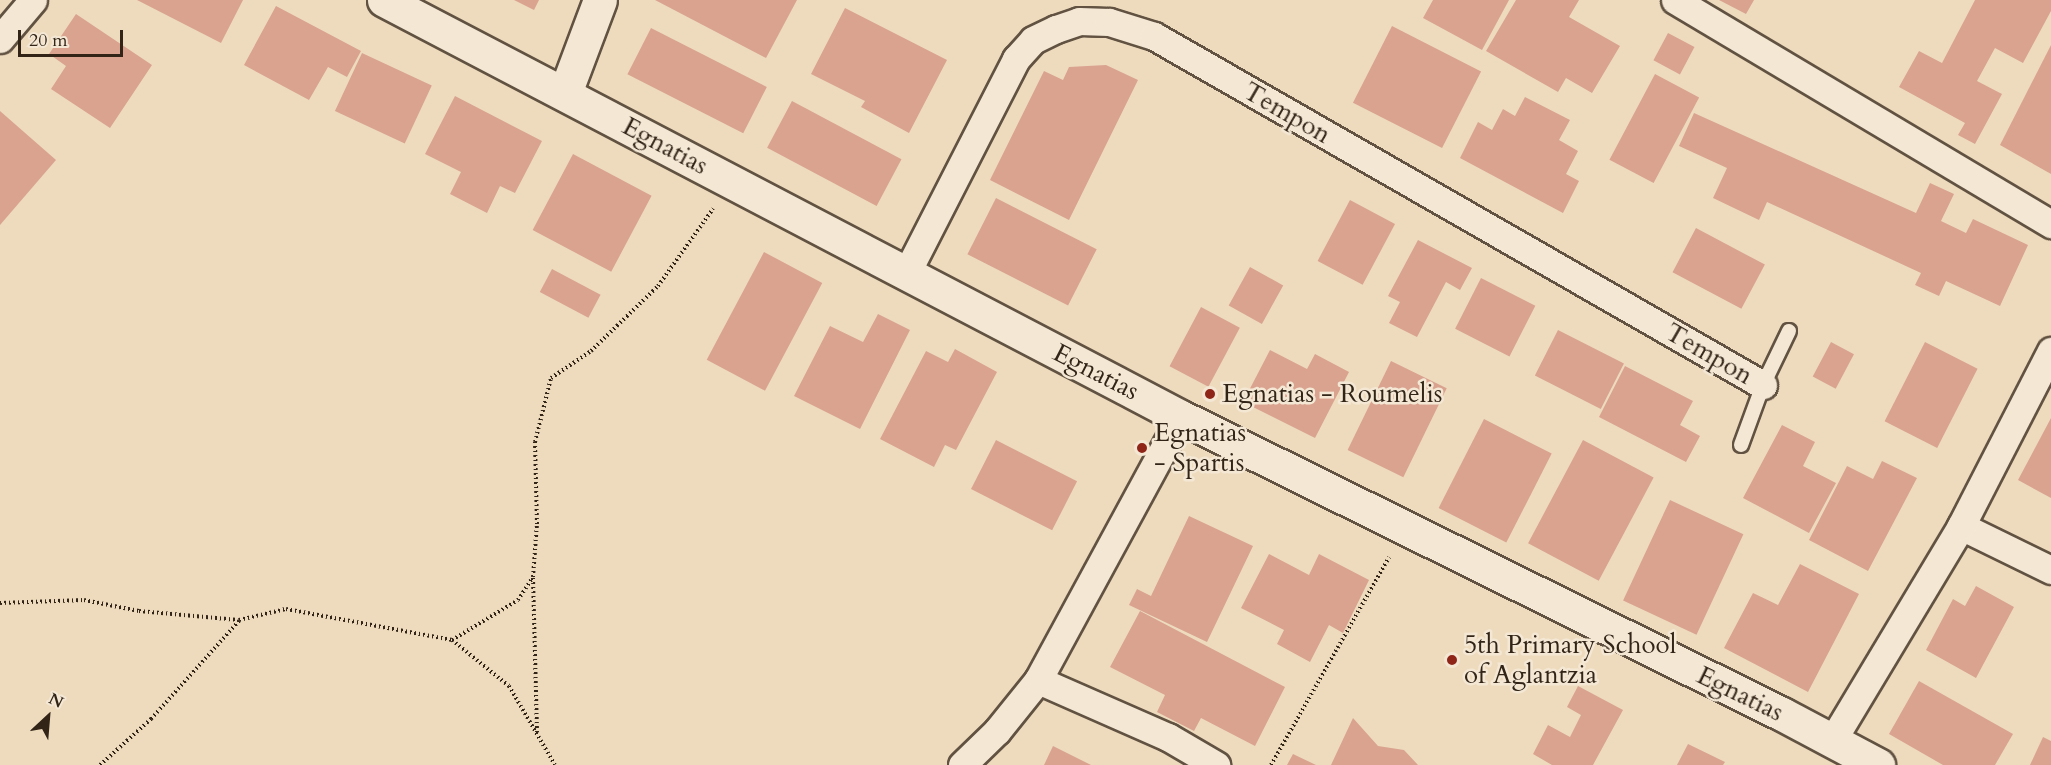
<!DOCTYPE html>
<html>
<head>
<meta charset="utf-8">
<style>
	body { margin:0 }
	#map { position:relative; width:2051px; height:765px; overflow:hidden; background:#eedbbe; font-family:Cardo,serif }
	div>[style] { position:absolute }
	.building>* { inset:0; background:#d9a390; transform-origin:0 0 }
	.path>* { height:4px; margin-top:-2px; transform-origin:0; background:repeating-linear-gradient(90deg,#322417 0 1.5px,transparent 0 4.5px) }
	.roads { filter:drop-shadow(2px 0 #615241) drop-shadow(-2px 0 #615241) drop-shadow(0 2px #615241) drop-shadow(0 -2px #615241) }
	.lane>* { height:14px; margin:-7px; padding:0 7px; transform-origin:7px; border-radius:7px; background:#f4e8d5 }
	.street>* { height:27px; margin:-13.5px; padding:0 13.5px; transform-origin:13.5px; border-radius:13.5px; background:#f4e8d5 }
	.secondary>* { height:33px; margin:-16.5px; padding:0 16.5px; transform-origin:16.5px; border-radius:16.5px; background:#f4e8d5 }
	.dots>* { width:16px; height:16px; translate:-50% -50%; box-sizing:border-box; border:3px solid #f4e8d5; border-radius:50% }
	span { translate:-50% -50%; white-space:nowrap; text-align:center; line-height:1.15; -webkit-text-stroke:5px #f4e8d5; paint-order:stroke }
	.street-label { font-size:26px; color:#322417 }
	.poi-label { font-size:26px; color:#322417 }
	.left { translate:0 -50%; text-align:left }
	.north { position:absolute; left:18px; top:687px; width:60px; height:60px; -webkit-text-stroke:4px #f4e8d5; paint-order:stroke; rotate:26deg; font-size:16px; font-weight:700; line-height:24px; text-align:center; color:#322417 }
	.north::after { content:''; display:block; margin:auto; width:21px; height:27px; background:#322417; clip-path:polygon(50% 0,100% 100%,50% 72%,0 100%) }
	.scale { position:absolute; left:18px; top:30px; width:105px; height:27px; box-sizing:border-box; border:3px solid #322417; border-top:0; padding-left:8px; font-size:18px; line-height:21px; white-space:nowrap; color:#322417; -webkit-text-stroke:4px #f4e8d5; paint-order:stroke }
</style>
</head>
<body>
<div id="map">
	<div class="building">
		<i style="clip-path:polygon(137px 0,243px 0,221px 43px)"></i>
		<i style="clip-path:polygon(514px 0,539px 0,534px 10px)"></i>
		<i style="clip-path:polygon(655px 0,797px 0,766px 58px)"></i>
		<i style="clip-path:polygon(1433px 0,1509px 0,1482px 50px,1423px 18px)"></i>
		<i style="clip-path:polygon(1516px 0,1579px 0,1569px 17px,1620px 46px,1592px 93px,1566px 78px,1558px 92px,1486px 51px)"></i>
		<i style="clip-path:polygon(1719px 0,1754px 0,1746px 14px)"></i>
		<i style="clip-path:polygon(1975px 0,2051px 0,2051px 11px,2023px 63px,1995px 48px,1977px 81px,2002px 94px,1975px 144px,1958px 135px,1965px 123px,1899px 87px,1919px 51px,1942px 63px)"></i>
		<i style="clip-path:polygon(276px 6px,361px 51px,347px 77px,328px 67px,309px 100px,244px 65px)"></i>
		<i style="clip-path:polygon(845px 8px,947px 60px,909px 133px,861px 107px,865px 101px,811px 74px)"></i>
		<i style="clip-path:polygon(76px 14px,152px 65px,110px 128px,51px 89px,66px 66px,49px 54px)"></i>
		<i style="left:1392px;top:26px;width:100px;height:86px;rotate:27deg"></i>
		<i style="left:651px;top:28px;width:130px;height:52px;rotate:27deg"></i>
		<i style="left:1668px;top:33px;width:30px;height:31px;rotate:28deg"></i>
		<i style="clip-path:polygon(2051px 45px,2051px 174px,2000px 145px)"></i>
		<i style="left:362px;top:53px;width:77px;height:64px;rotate:25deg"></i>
		<i style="clip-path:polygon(1106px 65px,1138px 80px,1069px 220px,990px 180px,1044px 71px,1063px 80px,1069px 67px)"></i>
		<i style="left:1655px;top:74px;width:50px;height:97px;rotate:28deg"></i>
		<i style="clip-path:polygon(455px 96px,542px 141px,515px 193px,500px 186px,487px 213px,450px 194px,461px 172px,425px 154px)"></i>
		<i style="clip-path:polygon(1525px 97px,1570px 120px,1559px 140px,1578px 151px,1566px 174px,1579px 181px,1563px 213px,1460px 158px,1478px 122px,1492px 130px,1503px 109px,1515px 116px)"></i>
		<i style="left:792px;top:101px;width:124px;height:53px;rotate:28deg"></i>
		<i style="clip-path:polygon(0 111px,56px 160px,0 225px)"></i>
		<i style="clip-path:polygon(1694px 113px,1916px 213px,1930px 183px,1954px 194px,1941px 221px,1966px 233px,1973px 219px,2028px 245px,2000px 306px,1946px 281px,1939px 296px,1915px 285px,1921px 273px,1767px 202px,1759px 220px,1713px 198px,1727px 168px,1679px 146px)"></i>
		<i style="left:573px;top:154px;width:89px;height:86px;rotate:28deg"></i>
		<i style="left:996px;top:198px;width:113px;height:63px;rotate:27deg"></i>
		<i style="left:1350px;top:200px;width:51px;height:69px;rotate:28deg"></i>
		<i style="left:1696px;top:228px;width:78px;height:50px;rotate:28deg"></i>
		<i style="clip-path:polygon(1418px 240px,1472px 268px,1460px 290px,1446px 282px,1417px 337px,1389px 323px,1400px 302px,1388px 296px)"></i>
		<i style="left:764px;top:252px;width:66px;height:122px;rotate:28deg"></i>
		<i style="left:1250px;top:267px;width:38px;height:44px;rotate:29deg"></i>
		<i style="left:552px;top:269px;width:55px;height:26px;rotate:28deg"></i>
		<i style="left:1481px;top:278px;width:61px;height:57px;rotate:27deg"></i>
		<i style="left:1201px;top:307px;width:44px;height:67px;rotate:28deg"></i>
		<i style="clip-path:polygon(878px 314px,910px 330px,860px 429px,794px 396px,830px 326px,863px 342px)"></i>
		<i style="left:1558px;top:330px;width:74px;height:51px;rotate:27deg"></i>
		<i style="left:1831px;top:342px;width:26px;height:39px;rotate:28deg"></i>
		<i style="left:1925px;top:342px;width:59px;height:89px;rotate:27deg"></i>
		<i style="clip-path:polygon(955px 349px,997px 372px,956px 450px,945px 445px,934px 467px,880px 439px,926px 351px,948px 362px)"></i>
		<i style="clip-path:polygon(1270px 350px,1307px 369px,1315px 354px,1349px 372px,1315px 438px,1243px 402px)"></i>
		<i style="left:1391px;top:361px;width:62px;height:99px;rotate:26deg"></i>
		<i style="clip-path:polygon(1625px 366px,1693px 401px,1680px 425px,1700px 436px,1686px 462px,1599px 417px)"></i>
		<i style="clip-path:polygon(2051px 418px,2051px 498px,2018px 480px)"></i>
		<i style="left:1484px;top:419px;width:76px;height:100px;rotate:27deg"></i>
		<i style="clip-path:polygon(1782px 425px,1815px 442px,1803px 466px,1836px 483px,1809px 533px,1743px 498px)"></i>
		<i style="left:996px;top:440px;width:91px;height:55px;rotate:27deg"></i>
		<i style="left:1583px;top:440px;width:80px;height:117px;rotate:28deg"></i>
		<i style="clip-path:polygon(1882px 461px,1917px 478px,1868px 571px,1809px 540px,1847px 466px,1873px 479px)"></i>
		<i style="left:1670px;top:500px;width:81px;height:111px;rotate:25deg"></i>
		<i style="clip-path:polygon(1189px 516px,1253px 546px,1207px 642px,1129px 605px,1137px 589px,1151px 596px)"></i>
		<i style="clip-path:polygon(1269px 554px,1309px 575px,1319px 554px,1369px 580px,1343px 633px,1329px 625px,1310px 662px,1277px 644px,1284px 630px,1241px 608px)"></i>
		<i style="clip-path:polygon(1800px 564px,1859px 594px,1808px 692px,1724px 648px,1753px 593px,1778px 605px)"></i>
		<i style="clip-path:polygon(1976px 586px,2014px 607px,1976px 678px,1926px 650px,1953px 599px,1965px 606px)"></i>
		<i style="clip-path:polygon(1140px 611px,1285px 687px,1255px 746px,1201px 718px,1194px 731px,1157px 712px,1165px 695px,1110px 667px)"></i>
		<i style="clip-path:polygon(1919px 681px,2013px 734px,1995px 765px,1943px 765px,1889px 734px)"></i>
		<i style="clip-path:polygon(1578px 686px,1623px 710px,1593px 765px,1552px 765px,1533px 754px,1548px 725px,1570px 737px,1581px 715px,1567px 707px)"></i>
		<i style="clip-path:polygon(1353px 718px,1378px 746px,1404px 750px,1418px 765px,1331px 765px)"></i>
		<i style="clip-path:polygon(2043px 737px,2051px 741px,2051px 765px,2030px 765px)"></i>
		<i style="clip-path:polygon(1688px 744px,1725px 762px,1723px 765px,1677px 765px)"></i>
		<i style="clip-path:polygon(1053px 746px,1091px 765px,1044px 765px)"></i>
		<i style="clip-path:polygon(1293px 754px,1316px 765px,1287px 765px)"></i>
	</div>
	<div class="path">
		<i style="left:533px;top:578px;width:154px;rotate:88.5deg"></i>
		<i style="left:0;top:603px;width:84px;rotate:-2deg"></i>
		<i style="left:84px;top:600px;width:56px;rotate:11.3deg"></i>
		<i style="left:139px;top:611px;width:100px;rotate:5.1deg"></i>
		<i style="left:239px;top:620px;width:48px;rotate:-13.2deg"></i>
		<i style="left:286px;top:609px;width:169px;rotate:10.6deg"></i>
		<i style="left:452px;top:640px;width:73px;rotate:38.9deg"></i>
		<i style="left:509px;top:686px;width:91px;rotate:59.8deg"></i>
		<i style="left:452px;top:640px;width:77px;rotate:-31.2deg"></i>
		<i style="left:518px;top:600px;width:27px;rotate:-57deg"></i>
		<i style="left:533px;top:577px;width:53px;rotate:-85.7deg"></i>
		<i style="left:537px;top:524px;width:82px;rotate:-91.4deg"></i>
		<i style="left:535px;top:442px;width:66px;rotate:-76deg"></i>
		<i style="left:551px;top:378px;width:48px;rotate:-34deg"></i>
		<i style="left:591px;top:351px;width:93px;rotate:-44.1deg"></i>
		<i style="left:658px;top:286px;width:95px;rotate:-54.5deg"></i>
		<i style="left:100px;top:765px;width:69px;rotate:-42deg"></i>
		<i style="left:151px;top:719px;width:132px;rotate:-48.1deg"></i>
		<i style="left:1271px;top:765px;width:239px;rotate:-60.4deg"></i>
	</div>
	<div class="roads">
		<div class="lane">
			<i style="left:1741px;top:445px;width:64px;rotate:-69.9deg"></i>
			<i style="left:1763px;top:385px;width:60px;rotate:-64.3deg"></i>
		</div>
		<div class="street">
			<i style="left:1675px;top:0;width:438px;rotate:30.8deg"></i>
			<i style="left:0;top:39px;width:51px;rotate:-49.8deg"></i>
			<i style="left:906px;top:274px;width:242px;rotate:-62.9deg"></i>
			<i style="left:1016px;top:59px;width:25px;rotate:-48deg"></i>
			<i style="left:1033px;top:40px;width:25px;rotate:-26deg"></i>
			<i style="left:1056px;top:29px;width:24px;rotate:-19deg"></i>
			<i style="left:1079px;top:21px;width:30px;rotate:2deg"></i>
			<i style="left:1109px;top:22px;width:47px;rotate:17.3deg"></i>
			<i style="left:1154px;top:36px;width:702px;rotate:29.82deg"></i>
			<i style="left:1961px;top:526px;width:100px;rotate:26.1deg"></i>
			<i style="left:1038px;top:680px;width:142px;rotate:23.7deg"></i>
			<i style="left:1168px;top:737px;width:56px;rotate:30.3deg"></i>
			<i style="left:1832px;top:741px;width:251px;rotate:-59deg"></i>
			<i style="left:1961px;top:526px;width:197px;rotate:-62.8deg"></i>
			<i style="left:962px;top:765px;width:49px;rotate:-44.2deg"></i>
			<i style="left:997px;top:731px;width:65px;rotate:-51.2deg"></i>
			<i style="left:1038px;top:680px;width:299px;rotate:-61.5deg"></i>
		</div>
		<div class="secondary">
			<i style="left:384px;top:0;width:899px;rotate:27.62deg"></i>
			<i style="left:1181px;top:417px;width:670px;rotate:26.3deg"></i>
			<i style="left:1782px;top:714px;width:109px;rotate:28deg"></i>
			<i style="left:565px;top:93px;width:99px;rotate:-69.4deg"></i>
		</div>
	</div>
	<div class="dots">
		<i style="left:1210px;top:394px;background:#8f2418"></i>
		<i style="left:1142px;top:448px;background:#8f2418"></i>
		<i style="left:1452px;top:660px;background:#8f2418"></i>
	</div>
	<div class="street-label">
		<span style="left:1287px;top:113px;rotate:30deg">Tempon</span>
		<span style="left:665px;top:146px;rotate:28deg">Egnatias</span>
		<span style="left:1709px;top:354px;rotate:30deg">Tempon</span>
		<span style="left:1096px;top:372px;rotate:27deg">Egnatias</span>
		<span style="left:1740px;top:694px;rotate:26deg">Egnatias</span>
	</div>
	<div class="poi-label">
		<span class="left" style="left:1222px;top:394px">Egnatias - Roumelis</span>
		<span class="left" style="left:1154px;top:448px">Egnatias<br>- Spartis</span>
		<span class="left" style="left:1464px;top:660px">5th Primary School<br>of Aglantzia</span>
	</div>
	<div class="north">N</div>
	<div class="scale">20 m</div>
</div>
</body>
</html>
